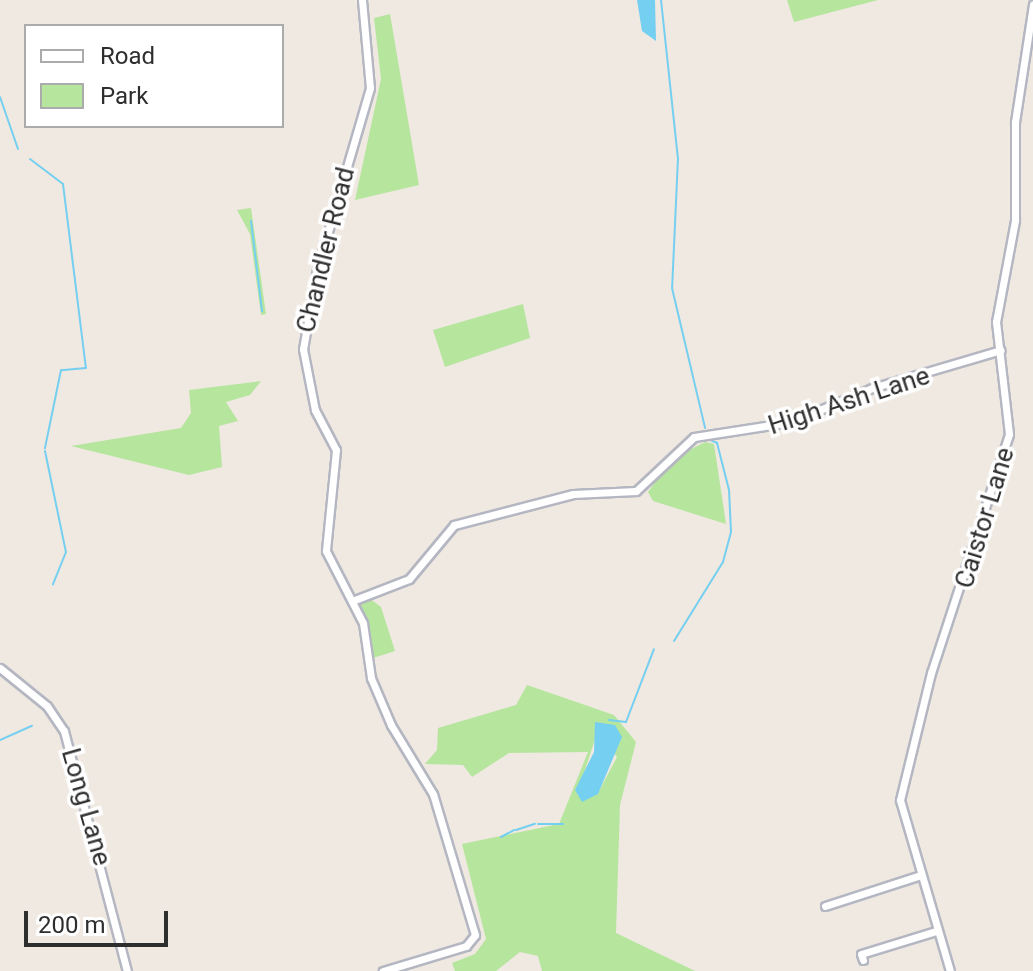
<!DOCTYPE html>
<html>
<head>
<meta charset="utf-8">
<style>
	body { margin:0 }
	#map { position:relative; width:1033px; height:971px; overflow:hidden; background:#efe9e1; font-family:Roboto,sans-serif }
	div>[style] { position:absolute }
	.green>* { inset:0; background:#b6e59e }
	.water>* { inset:0; background:#75cff0 }
	.stream>* { height:2px; margin:-1px; padding:0 1px; transform-origin:1px; border-radius:1px; background:#75cff0 }
	.roads { filter:drop-shadow(2px 0 #b4b7c1) drop-shadow(-2px 0 #b4b7c1) drop-shadow(0 2px #b4b7c1) drop-shadow(0 -2px #b4b7c1) }
	.minor>* { height:7px; margin:-3.5px; padding:0 3.5px; transform-origin:3.5px; border-radius:3.5px; background:#fff }
	span { translate:-50% -50%; white-space:nowrap; text-align:center; line-height:1.15; -webkit-text-stroke:7px #fff; paint-order:stroke }
	.street-label { font-size:26px; color:#2e2e2e }
	.legend { position:absolute; left:24px; top:24px; width:260px; height:104px; box-sizing:border-box; background:#fff; border:2px solid #ababab; margin:0; padding:10px 14px; list-style:none; font-size:24px; color:#2e2e2e }
	.legend li { display:flex; align-items:center; gap:16px; height:40px }
	.legend b { width:40px; border:2px solid #ababab }
	.scale { position:absolute; left:24px; top:911px; width:144px; height:36px; box-sizing:border-box; border:4px solid #2e2e2e; border-top:0; padding-left:10px; font-size:24px; line-height:28px; white-space:nowrap; color:#2e2e2e; -webkit-text-stroke:6px #fff; paint-order:stroke }
</style>
</head>
<body>
<div id="map">
	<div class="green">
		<i style="clip-path:polygon(787px 0,878px 0,794px 22px)"></i>
		<i style="clip-path:polygon(390px 14px,419px 185px,355px 200px,381px 79px,374px 18px)"></i>
		<i style="clip-path:polygon(251px 208px,266px 314px,261px 315px,250px 234px,237px 210px)"></i>
		<i style="clip-path:polygon(523px 304px,530px 338px,445px 367px,433px 330px)"></i>
		<i style="clip-path:polygon(261px 381px,250px 395px,226px 402px,238px 421px,219px 426px,222px 467px,189px 475px,71px 446px,181px 428px,191px 413px,189px 390px)"></i>
		<i style="clip-path:polygon(705px 442px,714px 444px,726px 524px,653px 501px,648px 492px,672px 459px)"></i>
		<i style="clip-path:polygon(369px 598px,381px 607px,395px 651px,373px 658px,357px 604px)"></i>
		<i style="clip-path:polygon(evenodd,527px 685px,614px 715px,636px 742px,620px 805px,616px 933px,695px 971px,542px 971px,538px 956px,520px 952px,496px 971px,455px 971px,452px 963px,475px 954px,486px 939px,462px 844px,559px 824px,588px 752px,509px 753px,472px 777px,463px 765px,425px 764px,437px 750px,438px 728px,516px 705px,527px 685px,597px 733px,617px 757px,599px 791px,593px 794px,595px 784px,587px 797px,577px 795px,597px 733px)"></i>
	</div>
	<div class="water">
		<i style="clip-path:polygon(637px 0,655px 0,656px 41px,642px 31px)"></i>
		<i style="clip-path:polygon(595px 722px,615px 725px,622px 737px,598px 794px,582px 802px,575px 790px,594px 752px)"></i>
	</div>
	<div class="stream">
		<i style="left:661px;top:0;width:159px;rotate:83.9deg"></i>
		<i style="left:678px;top:158px;width:130px;rotate:92.6deg"></i>
		<i style="left:672px;top:288px;width:144px;rotate:76.7deg"></i>
		<i style="left:0;top:97px;width:55px;rotate:70.9deg"></i>
		<i style="left:30px;top:159px;width:41px;rotate:37.1deg"></i>
		<i style="left:63px;top:184px;width:185px;rotate:82.9deg"></i>
		<i style="left:86px;top:368px;width:25px;rotate:175deg"></i>
		<i style="left:61px;top:370px;width:80px;rotate:101.6deg"></i>
		<i style="left:251px;top:221px;width:91px;rotate:83deg"></i>
		<i style="left:45px;top:451px;width:103px;rotate:78.3deg"></i>
		<i style="left:66px;top:552px;width:35px;rotate:112deg"></i>
		<i style="left:674px;top:641px;width:93px;rotate:-58.2deg"></i>
		<i style="left:723px;top:562px;width:31px;rotate:-75deg"></i>
		<i style="left:731px;top:532px;width:42px;rotate:-92.7deg"></i>
		<i style="left:729px;top:490px;width:49px;rotate:-104.3deg"></i>
		<i style="left:717px;top:443px;width:12px;rotate:-156deg"></i>
		<i style="left:609px;top:720px;width:17px;rotate:7deg"></i>
		<i style="left:626px;top:722px;width:78px;rotate:-69deg"></i>
		<i style="left:0;top:740px;width:35px;rotate:-24deg"></i>
		<i style="left:538px;top:824px;width:25px"></i>
		<i style="left:516px;top:830px;width:20px;rotate:-18deg"></i>
		<i style="left:501px;top:837px;width:15px;rotate:-28deg"></i>
	</div>
	<div class="roads">
		<div class="minor">
			<i style="left:362px;top:0;width:88px;rotate:84.8deg"></i>
			<i style="left:370px;top:88px;width:189px;rotate:106.3deg"></i>
			<i style="left:317px;top:269px;width:81px;rotate:99.9deg"></i>
			<i style="left:303px;top:349px;width:62px;rotate:78.9deg"></i>
			<i style="left:315px;top:410px;width:45px;rotate:62.3deg"></i>
			<i style="left:336px;top:450px;width:101px;rotate:95.7deg"></i>
			<i style="left:326px;top:551px;width:81px;rotate:62.8deg"></i>
			<i style="left:363px;top:623px;width:56px;rotate:81.7deg"></i>
			<i style="left:371px;top:678px;width:51px;rotate:66.9deg"></i>
			<i style="left:391px;top:725px;width:81px;rotate:58.7deg"></i>
			<i style="left:433px;top:794px;width:147px;rotate:73.4deg"></i>
			<i style="left:475px;top:935px;width:14px;rotate:129deg"></i>
			<i style="left:466px;top:946px;width:87px;rotate:163.2deg"></i>
			<i style="left:352px;top:601px;width:61px;rotate:-21.1deg"></i>
			<i style="left:409px;top:579px;width:70px;rotate:-50.2deg"></i>
			<i style="left:454px;top:525px;width:123px;rotate:-14.6deg"></i>
			<i style="left:573px;top:494px;width:63px;rotate:-2.7deg"></i>
			<i style="left:636px;top:491px;width:79px;rotate:-43deg"></i>
			<i style="left:694px;top:437px;width:98px;rotate:-8.8deg"></i>
			<i style="left:791px;top:422px;width:88px;rotate:-22.8deg"></i>
			<i style="left:872px;top:388px;width:134px;rotate:-16.4deg"></i>
			<i style="left:0;top:668px;width:60px;rotate:39deg"></i>
			<i style="left:47px;top:706px;width:30px;rotate:56deg"></i>
			<i style="left:64px;top:731px;width:248px;rotate:75.3deg"></i>
			<i style="left:825px;top:906px;width:98px;rotate:-17.9deg"></i>
			<i style="left:863px;top:960px;width:6px;rotate:-108deg"></i>
			<i style="left:861px;top:954px;width:78px;rotate:-17deg"></i>
			<i style="left:950px;top:971px;width:178px;rotate:-106.3deg"></i>
			<i style="left:900px;top:800px;width:131px;rotate:-76.3deg"></i>
			<i style="left:931px;top:673px;width:251px;rotate:-71.9deg"></i>
			<i style="left:1009px;top:434px;width:113px;rotate:-96.6deg"></i>
			<i style="left:996px;top:322px;width:104px;rotate:-79.4deg"></i>
			<i style="left:1015px;top:220px;width:98px;rotate:-90deg"></i>
			<i style="left:1015px;top:122px;width:119px;rotate:-81.3deg"></i>
		</div>
	</div>
	<div class="street-label">
		<span style="left:326px;top:250px;rotate:-76deg">Chandler Road</span>
		<span style="left:849px;top:401px;rotate:-18deg">High Ash Lane</span>
		<span style="left:985px;top:518px;rotate:-73deg">Caistor Lane</span>
		<span style="left:86px;top:807px;rotate:74deg">Long Lane</span>
	</div>
	<ul class="legend">
	<li><b style="height:10px;background:#fff"></b>Road</li>
	<li><b style="height:22px;background:#b6e59e"></b>Park</li>
	</ul>
	<div class="scale">200 m</div>
</div>
</body>
</html>
